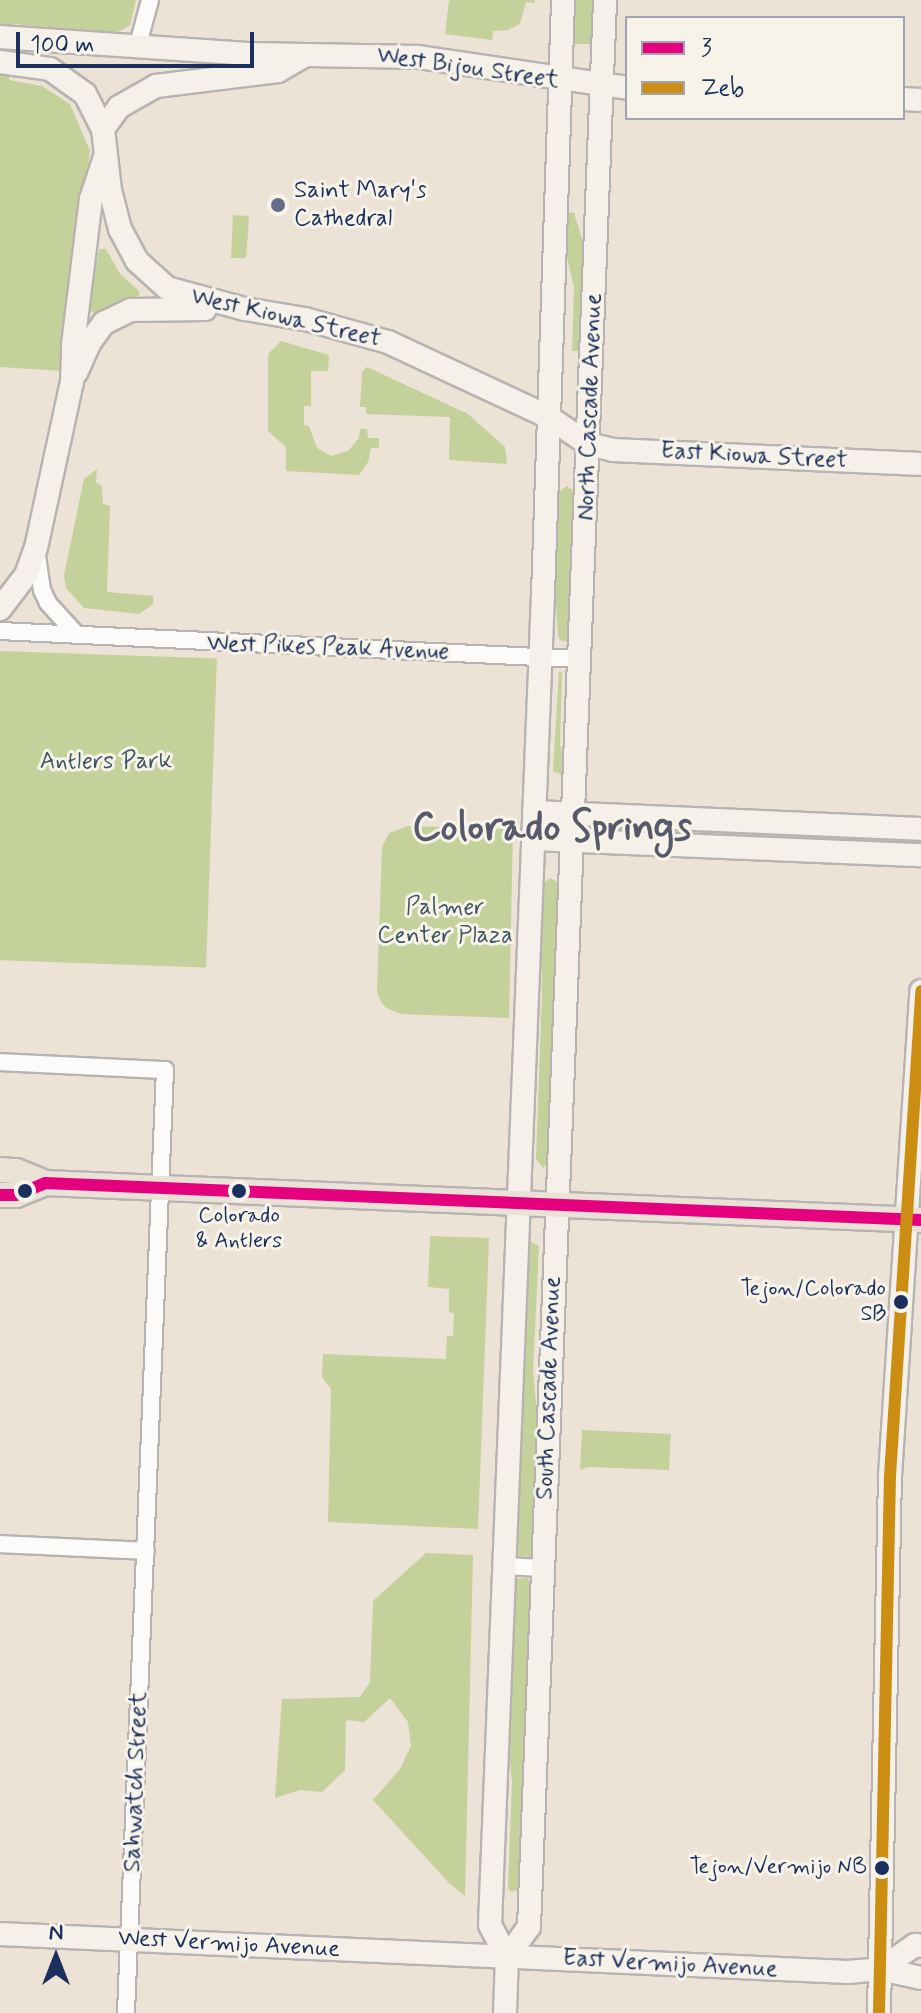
<!DOCTYPE html>
<html>
<head>
<meta charset="utf-8">
<style>
	body { margin:0 }
	#map { position:relative; width:921px; height:2013px; overflow:hidden; background:#ece2d5; font-family:Mynerve,sans-serif }
	div>[style] { position:absolute }
	.green>* { inset:0; background:#c4d19b; transform-origin:0 0 }
	.roads { filter:drop-shadow(2px 0 #b7b3b0) drop-shadow(-2px 0 #b7b3b0) drop-shadow(0 2px #b7b3b0) drop-shadow(0 -2px #b7b3b0) }
	.street>* { height:16px; margin:-8px; padding:0 8px; transform-origin:8px; border-radius:8px; background:#fcfbf9 }
	.secondary>* { height:22px; margin:-11px; padding:0 11px; transform-origin:11px; border-radius:11px; background:#f5f0ea }
	.primary>* { height:24px; margin:-12px; padding:0 12px; transform-origin:12px; border-radius:12px; background:#eae2d6 }
	.bus-1>* { height:12px; margin:-6px; padding:0 6px; transform-origin:6px; border-radius:6px; background:#e5007d }
	.bus-2>* { height:12px; margin:-6px; padding:0 6px; transform-origin:6px; border-radius:6px; background:#cb8e13 }
	.dots>* { width:22px; height:22px; translate:-50% -50%; box-sizing:border-box; border:4px solid #f7f3e8; border-radius:50% }
	span { translate:-50% -50%; white-space:nowrap; text-align:center; line-height:1.15; -webkit-text-stroke:6px #f7f3e8; paint-order:stroke }
	.bus-label { font-size:22px; color:#1b2f5e }
	.right { translate:-100% -50%; text-align:right }
	.street-label { font-size:24px; color:#1b2f5e }
	.poi-label { font-size:24px; color:#1b2f5e }
	.left { translate:0 -50%; text-align:left }
	.park-label { font-size:24px; color:#3d5461 }
	.town-label { font-size:40px; color:#58596b; font-weight:700 }
	.legend { position:absolute; left:625px; top:16px; width:280px; height:104px; box-sizing:border-box; background:#f7f3e8; border:2px solid #9fa5b1; margin:0; padding:10px 14px; list-style:none; font-size:24px; color:#1b2f5e }
	.legend li { display:flex; align-items:center; gap:16px; height:40px }
	.legend b { width:40px; border:2px solid #9fa5b1 }
	.north { position:absolute; left:16px; top:1917px; width:80px; height:80px; -webkit-text-stroke:6px #f7f3e8; paint-order:stroke; rotate:0deg; font-size:22px; font-weight:700; line-height:32px; text-align:center; color:#1b2f5e }
	.north::after { content:''; display:block; margin:auto; width:28px; height:36px; background:#1b2f5e; clip-path:polygon(50% 0,100% 100%,50% 72%,0 100%) }
	.scale { position:absolute; left:16px; top:32px; width:238px; height:36px; box-sizing:border-box; border:4px solid #1b2f5e; border-top:0; padding-left:10px; font-size:24px; line-height:28px; white-space:nowrap; color:#1b2f5e; -webkit-text-stroke:6px #f7f3e8; paint-order:stroke }
</style>
</head>
<body>
<div id="map">
	<div class="green">
		<i style="clip-path:polygon(0 0,136px 0,130px 25px,117px 33px,13px 24px,9px 80px,42px 86px,70px 104px,90px 151px,62px 371px,0 367px)"></i>
		<i style="clip-path:polygon(449px 0,535px 0,535px 3px,526px 2px,520px 24px,508px 30px,493px 31px,492px 40px,445px 34px)"></i>
		<i style="left:572px;top:0;width:23px;height:44px"></i>
		<i style="clip-path:polygon(563px 212px,574px 213px,584px 245px,581px 351px,572px 351px,574px 288px,565px 248px)"></i>
		<i style="clip-path:polygon(233px 215px,248px 216px,249px 220px,246px 258px,231px 258px)"></i>
		<i style="clip-path:polygon(99px 249px,106px 249px,120px 274px,139px 291px,139px 296px,99px 317px,89px 309px)"></i>
		<i style="clip-path:polygon(281px 341px,329px 355px,328px 371px,311px 371px,311px 406px,304px 406px,304px 425px,309px 426px,317px 448px,331px 456px,348px 451px,359px 438px,360px 429px,367px 429px,368px 438px,379px 438px,379px 448px,371px 448px,368px 462px,359px 475px,286px 471px,286px 447px,268px 431px,268px 354px)"></i>
		<i style="clip-path:polygon(367px 367px,468px 414px,505px 447px,507px 464px,449px 460px,450px 417px,366px 414px,366px 407px,360px 407px,362px 372px)"></i>
		<i style="clip-path:polygon(97px 469px,96px 482px,102px 486px,103px 504px,110px 506px,107px 592px,153px 596px,153px 604px,139px 614px,84px 608px,66px 588px,64px 575px,84px 479px)"></i>
		<i style="clip-path:polygon(567px 486px,578px 495px,569px 642px,561px 641px,558px 636px,553px 551px,556px 494px)"></i>
		<i style="left:0;top:651px;width:217px;height:309px;rotate:2deg"></i>
		<i style="clip-path:polygon(559px 671px,562px 673px,560px 744px,566px 772px,562px 775px,553px 771px)"></i>
		<i style="clip-path:polygon(408px 826px,513px 829px,509px 1018px,401px 1014px,385px 1007px,380px 1000px,377px 992px,382px 847px,389px 833px)"></i>
		<i style="clip-path:polygon(551px 878px,561px 886px,550px 1160px,543px 1168px,536px 1159px,542px 991px,540px 885px)"></i>
		<i style="clip-path:polygon(430px 1236px,489px 1238px,478px 1529px,328px 1522px,331px 1389px,322px 1377px,323px 1354px,446px 1359px,447px 1336px,453px 1336px,454px 1313px,449px 1312px,449px 1289px,428px 1287px)"></i>
		<i style="clip-path:polygon(529px 1241px,539px 1246px,533px 1371px,540px 1445px,535px 1553px,531px 1557px,518px 1556px,514px 1550px)"></i>
		<i style="clip-path:polygon(582px 1430px,671px 1434px,669px 1470px,589px 1467px,580px 1470px)"></i>
		<i style="clip-path:polygon(426px 1553px,473px 1555px,465px 1896px,450px 1884px,373px 1800px,400px 1769px,411px 1746px,408px 1722px,390px 1698px,364px 1722px,346px 1720px,345px 1770px,322px 1792px,300px 1790px,275px 1798px,282px 1699px,360px 1697px,370px 1682px,373px 1601px)"></i>
		<i style="clip-path:polygon(526px 1577px,533px 1583px,520px 1889px,511px 1892px,508px 1888px,512px 1783px,506px 1717px,514px 1580px)"></i>
	</div>
	<div class="roads">
		<div class="street">
			<i style="left:137px;top:48px;width:50px;rotate:-74.8deg"></i>
			<i style="left:36px;top:549px;width:41px;rotate:81.7deg"></i>
			<i style="left:42px;top:590px;width:14px;rotate:65deg"></i>
			<i style="left:48px;top:603px;width:43px;rotate:47.8deg"></i>
			<i style="left:0;top:631px;width:580px;rotate:2.77deg"></i>
			<i style="left:0;top:1062px;width:165px;rotate:2.8deg"></i>
			<i style="left:165px;top:1070px;width:944px;rotate:92.37deg"></i>
			<i style="left:0;top:1544px;width:146px;rotate:2.7deg"></i>
			<i style="left:503px;top:1566px;width:41px;rotate:2.8deg"></i>
		</div>
		<div class="secondary">
			<i style="left:0;top:37px;width:252px;rotate:3.9deg"></i>
			<i style="left:251px;top:54px;width:167px;rotate:1deg"></i>
			<i style="left:418px;top:57px;width:211px;rotate:8.4deg"></i>
			<i style="left:0;top:62px;width:50px;rotate:8deg"></i>
			<i style="left:50px;top:69px;width:43px;rotate:35.5deg"></i>
			<i style="left:85px;top:94px;width:39px;rotate:63deg"></i>
			<i style="left:103px;top:129px;width:61px;rotate:83.5deg"></i>
			<i style="left:110px;top:190px;width:40px;rotate:75.6deg"></i>
			<i style="left:120px;top:229px;width:36px;rotate:62deg"></i>
			<i style="left:137px;top:261px;width:40px;rotate:42deg"></i>
			<i style="left:167px;top:288px;width:81px;rotate:15.1deg"></i>
			<i style="left:245px;top:309px;width:61px;rotate:9.5deg"></i>
			<i style="left:305px;top:319px;width:86px;rotate:15.5deg"></i>
			<i style="left:388px;top:342px;width:175px;rotate:25deg"></i>
			<i style="left:547px;top:416px;width:50px;rotate:34.3deg"></i>
			<i style="left:588px;top:444px;width:26px;rotate:13deg"></i>
			<i style="left:613px;top:450px;width:308px;rotate:2.6deg"></i>
			<i style="left:903px;top:99px;width:18px;rotate:3deg"></i>
			<i style="left:103px;top:129px;width:27px;rotate:-54deg"></i>
			<i style="left:119px;top:107px;width:43px;rotate:-29.6deg"></i>
			<i style="left:156px;top:86px;width:123px;rotate:-7deg"></i>
			<i style="left:278px;top:71px;width:32px;rotate:-30deg"></i>
			<i style="left:76px;top:373px;width:34px;rotate:-66deg"></i>
			<i style="left:90px;top:342px;width:24px;rotate:-54deg"></i>
			<i style="left:104px;top:323px;width:30px;rotate:-26deg"></i>
			<i style="left:131px;top:310px;width:74px;rotate:-0.8deg"></i>
			<i style="left:0;top:609px;width:43px;rotate:-52.6deg"></i>
			<i style="left:26px;top:575px;width:29px;rotate:-70deg"></i>
			<i style="left:36px;top:548px;width:170px;rotate:-77.8deg"></i>
			<i style="left:72px;top:382px;width:37px;rotate:-88deg"></i>
			<i style="left:73px;top:345px;width:147px;rotate:-83deg"></i>
			<i style="left:91px;top:199px;width:41px;rotate:-71.6deg"></i>
			<i style="left:534px;top:812px;width:387px;rotate:2.5deg"></i>
			<i style="left:533px;top:839px;width:388px;rotate:2.4deg"></i>
			<i style="left:0;top:1934px;width:849px;rotate:2.57deg"></i>
			<i style="left:848px;top:1972px;width:33px;rotate:-5deg"></i>
			<i style="left:881px;top:1969px;width:41px;rotate:12.7deg"></i>
			<i style="left:507px;top:1957px;width:37px;rotate:-54deg"></i>
			<i style="left:529px;top:1927px;width:1928px;rotate:-87.74deg"></i>
			<i style="left:881px;top:1969px;width:42px;rotate:-35.2deg"></i>
			<i style="left:915px;top:1945px;width:6px;rotate:9deg"></i>
			<i style="left:505px;top:2013px;width:56px;rotate:-88deg"></i>
			<i style="left:507px;top:1957px;width:36px;rotate:-118deg"></i>
			<i style="left:490px;top:1925px;width:1331px;rotate:-87.72deg"></i>
			<i style="left:543px;top:595px;width:595px;rotate:-88.07deg"></i>
			<i style="left:879px;top:2013px;width:537px;rotate:-88.83deg"></i>
			<i style="left:890px;top:1476px;width:486px;rotate:-86.3deg"></i>
		</div>
		<div class="primary">
			<i style="left:0;top:1170px;width:16px;rotate:4deg"></i>
			<i style="left:16px;top:1171px;width:31px;rotate:22deg"></i>
			<i style="left:45px;top:1183px;width:877px;rotate:2.42deg"></i>
			<i style="left:0;top:1195px;width:16px"></i>
			<i style="left:16px;top:1195px;width:31px;rotate:-22deg"></i>
		</div>
	</div>
	<div class="bus-1">
		<i style="left:0;top:1195px;width:16px"></i>
		<i style="left:16px;top:1195px;width:31px;rotate:-22deg"></i>
		<i style="left:45px;top:1183px;width:877px;rotate:2.42deg"></i>
	</div>
	<div class="bus-2">
		<i style="left:879px;top:2013px;width:537px;rotate:-88.83deg"></i>
		<i style="left:890px;top:1476px;width:486px;rotate:-86.3deg"></i>
	</div>
	<div class="dots">
		<i style="left:278px;top:205px;background:#646e88"></i>
		<i style="left:25px;top:1191px;background:#1b2f5e"></i>
		<i style="left:239px;top:1191px;background:#1b2f5e"></i>
		<i style="left:901px;top:1302px;background:#1b2f5e"></i>
		<i style="left:882px;top:1868px;background:#1b2f5e"></i>
	</div>
	<div class="bus-label">
		<span style="left:239px;top:1229px">Colorado<br>&amp; Antlers</span>
		<span class="right" style="left:886px;top:1302px">Tejon/Colorado<br>SB</span>
		<span class="right" style="left:867px;top:1868px">Tejon/Vermijo NB</span>
	</div>
	<div class="street-label">
		<span style="left:468px;top:68px;rotate:8deg">West Bijou Street</span>
		<span style="left:286px;top:318px;rotate:13deg">West Kiowa Street</span>
		<span style="left:590px;top:407px;rotate:-88deg">North Cascade Avenue</span>
		<span style="left:754px;top:456px;rotate:3deg">East Kiowa Street</span>
		<span style="left:328px;top:648px;rotate:2deg">West Pikes Peak Avenue</span>
		<span style="left:549px;top:1388px;rotate:-88deg">South Cascade Avenue</span>
		<span style="left:136px;top:1782px;rotate:-88deg">Sahwatch Street</span>
		<span style="left:229px;top:1944px;rotate:3deg">West Vermijo Avenue</span>
		<span style="left:670px;top:1964px;rotate:3deg">East Vermijo Avenue</span>
	</div>
	<div class="poi-label">
		<span class="left" style="left:294px;top:205px">Saint Mary's<br>Cathedral</span>
	</div>
	<div class="park-label">
		<span style="left:106px;top:762px">Antlers Park</span>
		<span style="left:445px;top:922px">Palmer<br>Center Plaza</span>
	</div>
	<div class="town-label">
		<span style="left:552px;top:828px">Colorado Springs</span>
	</div>
	<ul class="legend">
	<li><b style="height:10px;background:#e5007d"></b>3</li>
	<li><b style="height:10px;background:#cb8e13"></b>Zeb</li>
	</ul>
	<div class="north">N</div>
	<div class="scale">100 m</div>
</div>
</body>
</html>
